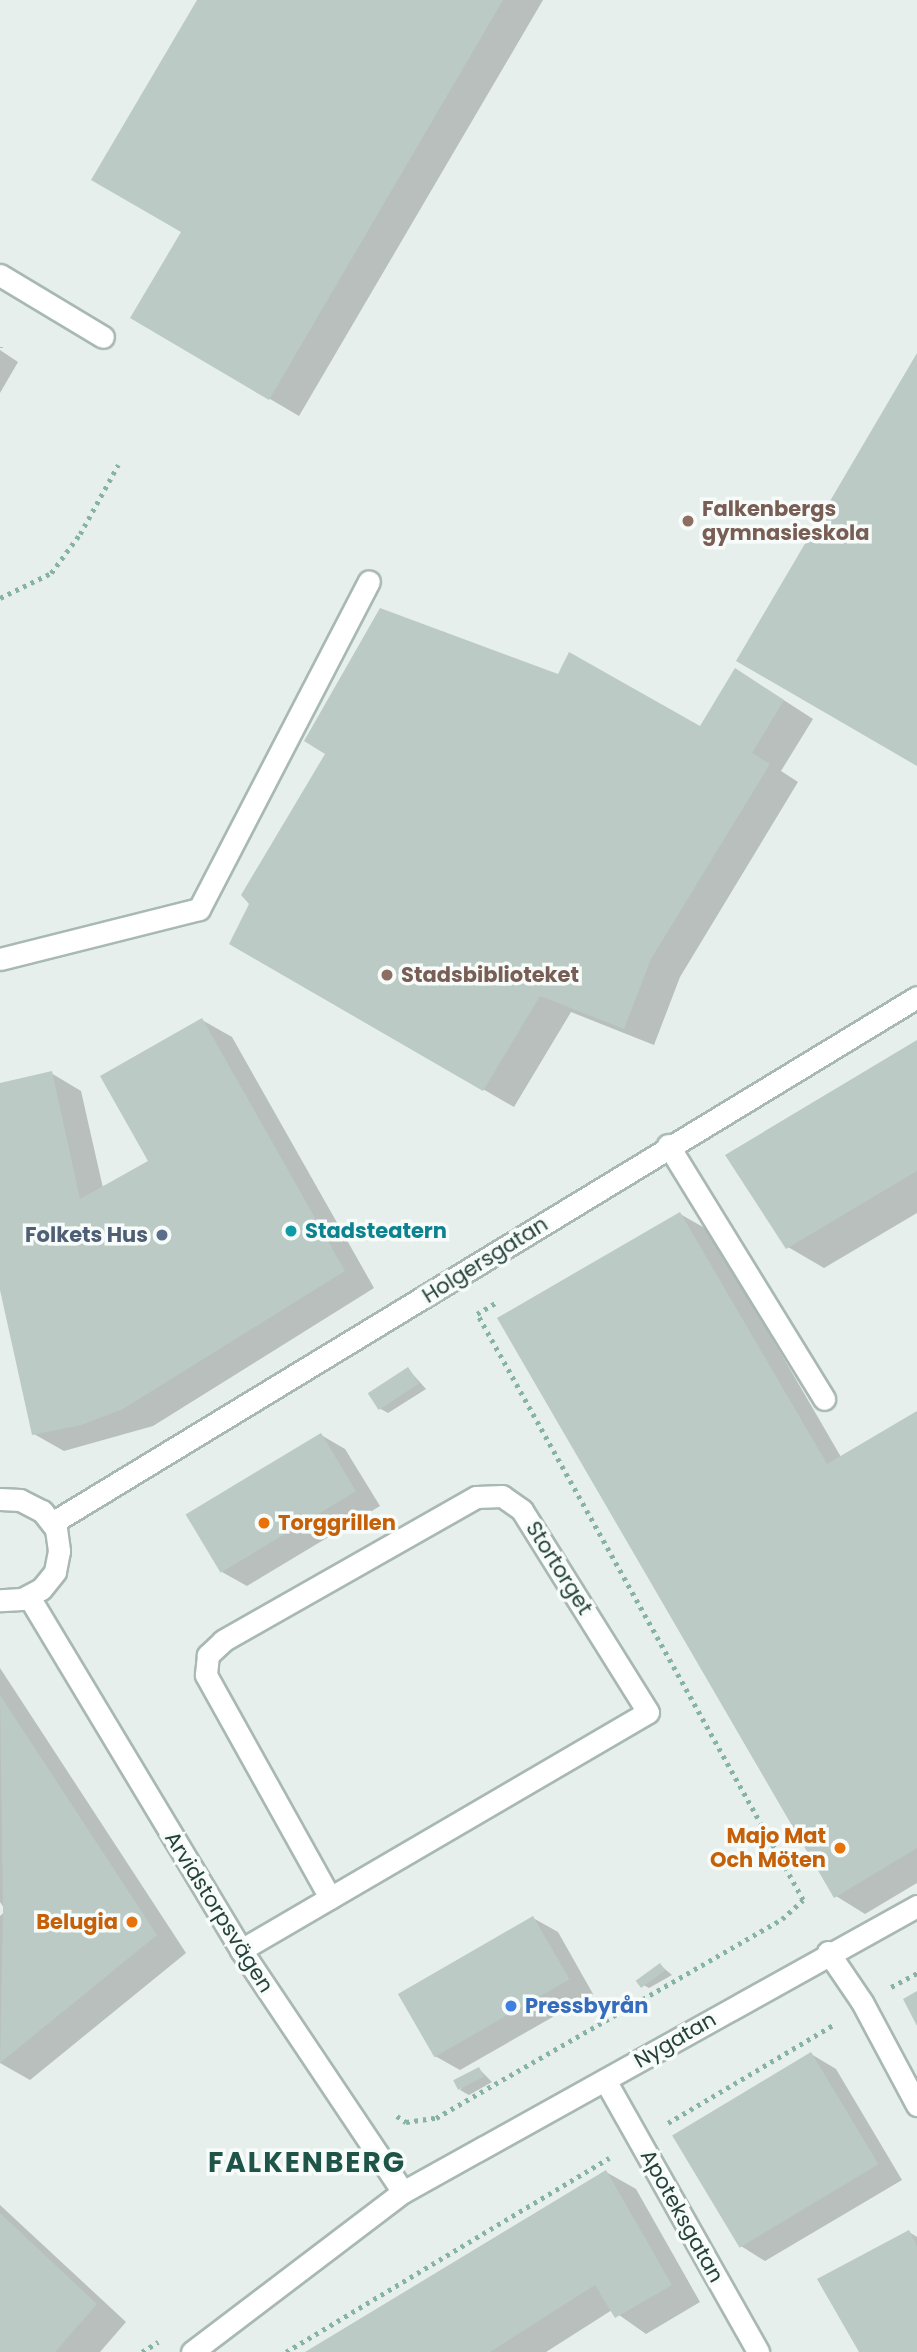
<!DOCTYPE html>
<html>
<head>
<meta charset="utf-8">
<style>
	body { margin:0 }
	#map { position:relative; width:917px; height:2352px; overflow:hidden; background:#e6efeb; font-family:Poppins,sans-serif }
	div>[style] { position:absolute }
	.shadow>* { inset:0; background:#0003 }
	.building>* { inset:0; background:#bbcac4; transform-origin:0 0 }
	.path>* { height:4.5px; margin-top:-2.25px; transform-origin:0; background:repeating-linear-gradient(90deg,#86b3a5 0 3.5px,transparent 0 8.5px) }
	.roads { filter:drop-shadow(2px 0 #a8b8b2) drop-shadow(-2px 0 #a8b8b2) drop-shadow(0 2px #a8b8b2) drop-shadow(0 -2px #a8b8b2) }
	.service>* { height:21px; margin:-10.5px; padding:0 10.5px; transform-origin:10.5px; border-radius:10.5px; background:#fff }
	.minor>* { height:21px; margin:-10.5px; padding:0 10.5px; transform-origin:10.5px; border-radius:10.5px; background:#fff }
	.tertiary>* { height:21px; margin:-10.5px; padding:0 10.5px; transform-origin:10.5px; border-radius:10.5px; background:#fff }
	.secondary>* { height:21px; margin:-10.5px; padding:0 10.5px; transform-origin:10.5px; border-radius:10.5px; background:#fff }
	.dots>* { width:19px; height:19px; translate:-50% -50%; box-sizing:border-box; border:4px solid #f7fbf9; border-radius:50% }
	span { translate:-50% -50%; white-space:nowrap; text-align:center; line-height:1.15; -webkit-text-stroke:7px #f7fbf9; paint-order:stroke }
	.education-label { font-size:21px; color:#785e54; font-weight:700 }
	.left { translate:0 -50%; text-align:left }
	.culture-label { font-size:21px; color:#0d838f; font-weight:700 }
	.service-label { font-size:21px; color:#4e5e75; font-weight:700 }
	.right { translate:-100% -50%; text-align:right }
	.street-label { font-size:21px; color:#24423a }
	.food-label { font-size:21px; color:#c56008; font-weight:700 }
	.shop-label { font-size:21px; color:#366cbe; font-weight:700 }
	.district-label { font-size:28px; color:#1f5548; font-weight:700; letter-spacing:2px }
</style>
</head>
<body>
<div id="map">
	<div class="shadow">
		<i style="clip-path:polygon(199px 0,543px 0,299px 416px,133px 318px,183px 231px)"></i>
		<i style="clip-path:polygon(0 350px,18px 362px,0 393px)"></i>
		<i style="clip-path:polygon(765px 688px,813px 719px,781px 771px,798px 782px,680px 977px,654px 1045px,571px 1012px,514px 1107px,231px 943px,701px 729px)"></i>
		<i style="clip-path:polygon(202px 1020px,232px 1037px,374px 1288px,153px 1426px,64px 1451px,34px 1434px,0 1281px,0 1084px,51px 1073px,81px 1091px,103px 1188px,151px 1162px)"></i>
		<i style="clip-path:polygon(917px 1042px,917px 1213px,824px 1268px,788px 1247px)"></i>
		<i style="clip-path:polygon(680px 1214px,710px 1231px,841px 1457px,917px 1413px,917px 1883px,865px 1914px,836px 1896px)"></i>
		<i style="clip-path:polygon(408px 1369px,426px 1389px,388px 1413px,379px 1408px)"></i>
		<i style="clip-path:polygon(321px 1435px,345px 1449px,380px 1506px,247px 1586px,222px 1572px)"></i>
		<i style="clip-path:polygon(0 1668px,186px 1953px,30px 2080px,0 2063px,0 1916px,6px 1911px,0 1902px)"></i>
		<i style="clip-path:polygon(533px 1918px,558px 1932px,593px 1994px,460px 2070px,435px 2056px)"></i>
		<i style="clip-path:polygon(660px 1965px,672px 1975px,649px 1988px,640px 1983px)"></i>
		<i style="clip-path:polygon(811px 2054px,836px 2069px,902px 2180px,765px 2261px,741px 2246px)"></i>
		<i style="clip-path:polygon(479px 2069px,492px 2082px,469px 2095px,460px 2090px)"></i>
		<i style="clip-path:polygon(606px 2172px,636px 2189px,700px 2302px,646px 2334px,612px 2310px,546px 2352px,309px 2352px)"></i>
		<i style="clip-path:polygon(0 2205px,126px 2322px,100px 2352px,0 2352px)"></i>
		<i style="clip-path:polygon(909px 2232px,917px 2237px,917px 2352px,861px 2352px)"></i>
	</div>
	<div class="building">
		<i style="clip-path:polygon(197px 0,503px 0,269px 400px,130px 318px,181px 232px,91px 180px)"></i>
		<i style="clip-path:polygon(917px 353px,917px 766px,736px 661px)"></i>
		<i style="clip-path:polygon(380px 608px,558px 674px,569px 652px,700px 726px,735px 668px,784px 700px,752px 753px,770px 764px,651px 959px,624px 1029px,540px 996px,483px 1091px,229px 944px,249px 904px,241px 895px,325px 754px,304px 741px)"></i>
		<i style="clip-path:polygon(202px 1018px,345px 1271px,123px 1409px,81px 1425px,32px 1435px,0 1290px,0 1083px,52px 1071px,80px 1199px,148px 1161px,100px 1076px)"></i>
		<i style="clip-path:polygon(917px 1040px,917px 1171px,786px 1249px,725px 1155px)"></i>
		<i style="clip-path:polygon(680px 1212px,827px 1464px,917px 1411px,917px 1848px,834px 1898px,497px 1318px)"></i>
		<i style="left:408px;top:1367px;width:20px;height:48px;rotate:57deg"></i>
		<i style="left:321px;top:1433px;width:68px;height:158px;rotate:59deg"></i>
		<i style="clip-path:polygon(0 1695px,157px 1935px,0 2063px,3px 1911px)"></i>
		<i style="left:533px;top:1916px;width:73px;height:156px;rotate:60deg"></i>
		<i style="left:660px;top:1963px;width:9px;height:30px;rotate:54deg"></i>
		<i style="clip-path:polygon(917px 1991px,917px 2026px,903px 1999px)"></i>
		<i style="left:811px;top:2052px;width:131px;height:162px;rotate:59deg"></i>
		<i style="left:479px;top:2067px;width:11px;height:29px;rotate:63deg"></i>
		<i style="clip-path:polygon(606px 2170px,672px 2285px,615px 2318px,595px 2285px,490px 2352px,305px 2352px)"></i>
		<i style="clip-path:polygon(0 2213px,97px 2304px,55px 2352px,0 2352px)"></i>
		<i style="clip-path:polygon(909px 2230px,917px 2246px,917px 2352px,859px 2352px,817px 2279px)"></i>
	</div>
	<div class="path">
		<i style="left:0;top:348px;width:1px;rotate:-90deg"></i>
		<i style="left:0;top:598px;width:57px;rotate:-26.1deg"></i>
		<i style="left:51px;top:573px;width:49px;rotate:-53.4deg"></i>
		<i style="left:80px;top:534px;width:79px;rotate:-61.2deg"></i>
		<i style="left:891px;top:1987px;width:30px;rotate:-28deg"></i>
		<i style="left:397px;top:2116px;width:11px;rotate:34deg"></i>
		<i style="left:406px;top:2122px;width:30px;rotate:-8deg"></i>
		<i style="left:436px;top:2118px;width:399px;rotate:-29.9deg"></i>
		<i style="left:782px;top:1919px;width:28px;rotate:-42deg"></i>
		<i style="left:803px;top:1900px;width:671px;rotate:-119.09deg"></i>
		<i style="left:477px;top:1314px;width:23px;rotate:-31deg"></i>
		<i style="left:668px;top:2123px;width:194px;rotate:-30.7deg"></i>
		<i style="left:142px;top:2352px;width:19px;rotate:-32deg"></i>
		<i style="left:286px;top:2352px;width:377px;rotate:-31deg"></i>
	</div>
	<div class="roads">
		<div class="service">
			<i style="left:668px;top:1145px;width:298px;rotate:58.4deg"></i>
			<i style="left:241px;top:1950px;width:471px;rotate:-30.3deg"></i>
			<i style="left:648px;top:1712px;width:238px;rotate:-122deg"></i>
			<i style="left:522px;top:1510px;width:24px;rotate:-145deg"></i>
			<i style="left:502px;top:1496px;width:26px;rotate:178deg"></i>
			<i style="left:476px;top:1497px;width:291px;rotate:150.4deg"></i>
			<i style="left:223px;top:1641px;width:21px;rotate:137deg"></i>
			<i style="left:208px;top:1655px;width:20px;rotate:96deg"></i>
			<i style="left:206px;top:1675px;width:255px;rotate:60.9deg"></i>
		</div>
		<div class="minor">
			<i style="left:0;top:275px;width:120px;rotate:31deg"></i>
			<i style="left:0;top:959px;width:205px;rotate:-14.1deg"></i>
			<i style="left:199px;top:909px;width:369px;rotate:-62.6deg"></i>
			<i style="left:241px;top:1950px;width:291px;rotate:56.2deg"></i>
			<i style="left:403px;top:2192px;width:588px;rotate:-29.09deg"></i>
			<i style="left:828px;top:1952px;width:60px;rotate:55.8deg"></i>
			<i style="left:862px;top:2002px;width:117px;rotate:61.9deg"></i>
			<i style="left:605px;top:2080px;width:312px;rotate:60.6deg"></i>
			<i style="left:192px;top:2352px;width:265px;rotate:-37.2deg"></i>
		</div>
		<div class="tertiary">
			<i style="left:29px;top:1597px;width:412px;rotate:59deg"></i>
		</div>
		<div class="secondary">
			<i style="left:0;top:1499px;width:20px;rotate:3deg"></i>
			<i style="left:20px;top:1500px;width:25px;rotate:27deg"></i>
			<i style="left:42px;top:1511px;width:23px;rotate:52deg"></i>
			<i style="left:56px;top:1529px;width:22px;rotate:82deg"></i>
			<i style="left:59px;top:1551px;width:21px;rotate:101deg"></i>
			<i style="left:55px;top:1572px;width:22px;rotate:129deg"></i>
			<i style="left:41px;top:1589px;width:21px;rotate:152deg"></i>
			<i style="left:22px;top:1599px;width:22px;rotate:177deg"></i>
			<i style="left:52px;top:1523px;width:1012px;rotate:-31.3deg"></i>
		</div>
	</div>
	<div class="dots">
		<i style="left:688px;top:521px;background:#8d6e63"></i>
		<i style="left:387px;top:975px;background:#8d6e63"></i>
		<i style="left:291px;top:1231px;background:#0f9aa8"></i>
		<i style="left:162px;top:1235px;background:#5c6f8a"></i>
		<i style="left:264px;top:1523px;background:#e8710a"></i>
		<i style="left:840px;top:1848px;background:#e8710a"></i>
		<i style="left:132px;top:1922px;background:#e8710a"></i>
		<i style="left:511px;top:2006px;background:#3f7fe0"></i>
	</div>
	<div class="education-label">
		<span class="left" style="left:702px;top:521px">Falkenbergs<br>gymnasieskola</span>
		<span class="left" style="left:401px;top:975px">Stadsbiblioteket</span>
	</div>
	<div class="culture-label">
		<span class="left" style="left:305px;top:1231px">Stadsteatern</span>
	</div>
	<div class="service-label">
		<span class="right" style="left:148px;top:1235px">Folkets Hus</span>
	</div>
	<div class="street-label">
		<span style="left:485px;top:1260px;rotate:-32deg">Holgersgatan</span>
		<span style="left:559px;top:1568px;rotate:58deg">Stortorget</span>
		<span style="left:219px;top:1912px;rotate:58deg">Arvidstorpsvägen</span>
		<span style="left:675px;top:2040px;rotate:-30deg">Nygatan</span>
		<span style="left:682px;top:2216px;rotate:61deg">Apoteksgatan</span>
	</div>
	<div class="food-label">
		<span class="left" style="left:278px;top:1523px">Torggrillen</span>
		<span class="right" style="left:826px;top:1848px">Majo Mat<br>Och Möten</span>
		<span class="right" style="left:118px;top:1922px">Belugia</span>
	</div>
	<div class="shop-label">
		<span class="left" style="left:525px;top:2006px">Pressbyrån</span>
	</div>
	<div class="district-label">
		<span style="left:307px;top:2163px">FALKENBERG</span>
	</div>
</div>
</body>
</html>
